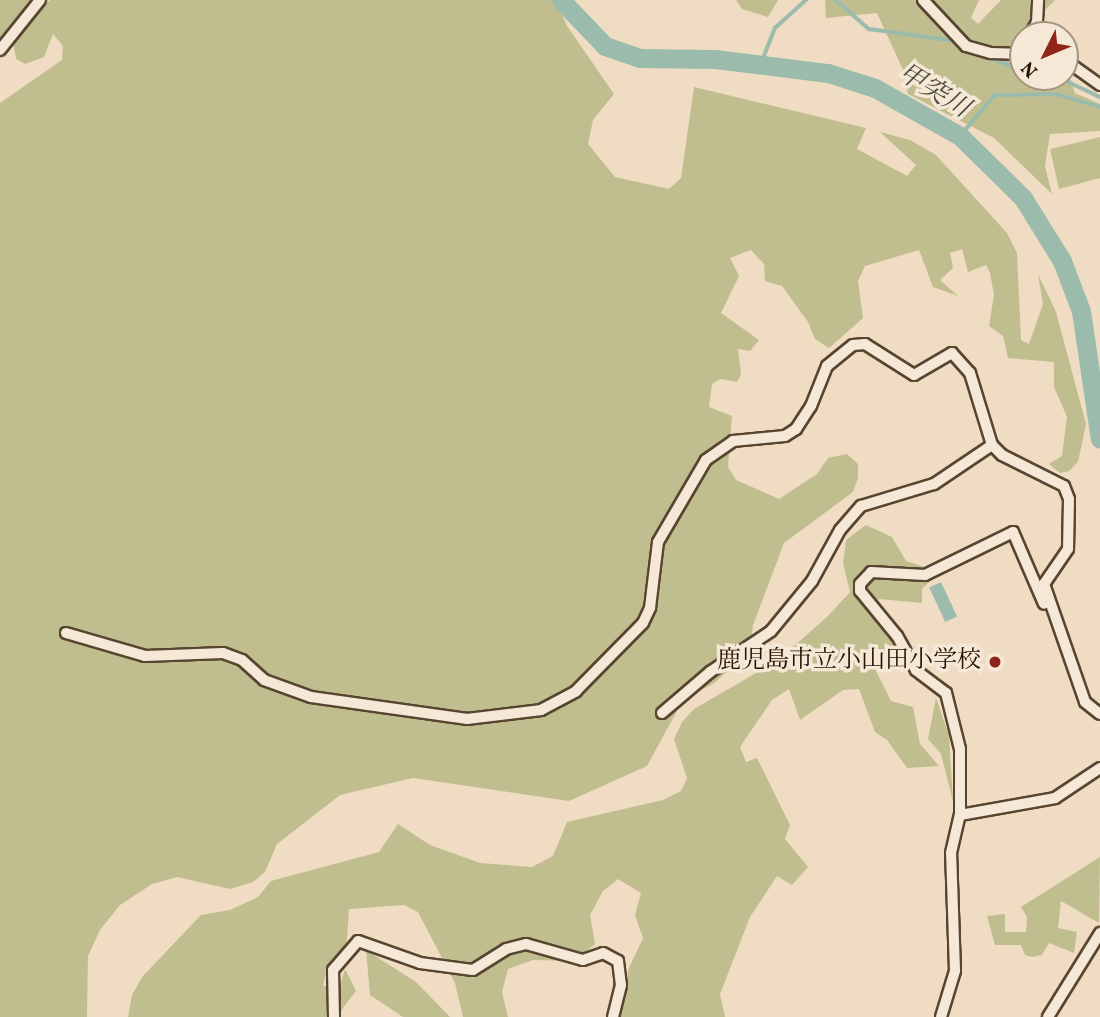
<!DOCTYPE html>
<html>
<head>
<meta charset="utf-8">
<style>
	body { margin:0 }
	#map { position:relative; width:1100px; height:1017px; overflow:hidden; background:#efdcc2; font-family:Vollkorn,"Noto Serif JP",serif }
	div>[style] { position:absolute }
	.green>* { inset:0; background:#c0be8e }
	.water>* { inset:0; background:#9bbcac; transform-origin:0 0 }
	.stream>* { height:3.5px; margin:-1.75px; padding:0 1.75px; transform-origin:1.75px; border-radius:1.75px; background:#9bbcac }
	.river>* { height:19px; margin:-9.5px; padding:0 9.5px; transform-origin:9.5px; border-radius:9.5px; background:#9bbcac }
	.roads { filter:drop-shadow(2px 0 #584530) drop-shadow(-2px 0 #584530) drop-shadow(0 2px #584530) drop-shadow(0 -2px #584530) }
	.street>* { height:10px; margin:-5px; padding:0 5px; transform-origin:5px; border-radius:5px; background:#f5e8d7 }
	.dots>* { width:19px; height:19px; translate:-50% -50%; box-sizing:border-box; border:4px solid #f5e8d7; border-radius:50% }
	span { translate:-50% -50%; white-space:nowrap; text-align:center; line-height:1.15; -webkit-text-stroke:7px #f5e8d7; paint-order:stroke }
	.poi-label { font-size:24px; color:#261300 }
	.right { translate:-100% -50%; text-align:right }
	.water-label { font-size:26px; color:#4f4e3c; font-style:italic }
	.north { position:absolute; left:1009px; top:21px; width:70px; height:70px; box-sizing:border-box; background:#f5e8d7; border:2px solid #a29381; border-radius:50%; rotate:227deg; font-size:19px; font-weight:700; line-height:28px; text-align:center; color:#261300 }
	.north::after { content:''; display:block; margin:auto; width:24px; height:32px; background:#8f2418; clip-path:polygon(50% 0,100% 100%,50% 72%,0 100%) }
</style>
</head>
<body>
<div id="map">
	<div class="green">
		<i style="clip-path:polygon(0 0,34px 0,36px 6px,7px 30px,0 56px)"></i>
		<i style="clip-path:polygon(50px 0,556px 0,567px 26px,614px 94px,593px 120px,588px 144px,615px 177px,669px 189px,681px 178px,694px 87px,866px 128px,857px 149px,907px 176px,916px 165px,880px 132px,910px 140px,936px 155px,1007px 233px,1017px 253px,1021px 340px,1029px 344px,1043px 304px,1038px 274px,1056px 312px,1086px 424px,1078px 462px,1069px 471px,1060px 473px,1049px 464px,1062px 456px,1067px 417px,1054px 387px,1054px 362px,1008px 358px,1003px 336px,989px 326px,994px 295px,990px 273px,986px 265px,968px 272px,962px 249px,950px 253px,953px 268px,940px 280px,958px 296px,933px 287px,919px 250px,865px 266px,858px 281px,863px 318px,829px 348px,815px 339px,808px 322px,782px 286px,765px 281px,764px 264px,751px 250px,730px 258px,739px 276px,721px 313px,759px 340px,750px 351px,738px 349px,741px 374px,737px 382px,720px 379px,712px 384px,709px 407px,732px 416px,728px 467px,736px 480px,779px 499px,817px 474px,828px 458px,847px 454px,858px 464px,858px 478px,853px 492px,784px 543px,753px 625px,750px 651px,713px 684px,684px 698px,647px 766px,569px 801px,413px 778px,340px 795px,277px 844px,265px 872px,253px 882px,230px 889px,177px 877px,152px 884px,120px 905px,100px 930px,88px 956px,87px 1017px,0 1017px,0 103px,62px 60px,63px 46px,53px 34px,44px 57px,25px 64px,16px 59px,12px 35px)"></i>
		<i style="clip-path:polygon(736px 0,778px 0,768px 17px,742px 9px)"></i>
		<i style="clip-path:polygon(825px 0,979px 0,971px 18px,978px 24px,1001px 0,1055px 0,1041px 14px,1035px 35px,1023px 35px,1023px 56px,1016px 66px,1023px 67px,1023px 77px,1069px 75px,1075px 93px,1100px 104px,1100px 131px,1050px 134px,1045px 166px,1052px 194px,994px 138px,908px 94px,904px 72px,877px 13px,826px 18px)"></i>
		<i style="clip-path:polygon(1100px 137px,1100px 178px,1059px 189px,1050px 149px)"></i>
		<i style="clip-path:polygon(866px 525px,892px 537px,906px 561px,927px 568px,932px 579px,922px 589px,922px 603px,879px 599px,872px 617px,895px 644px,884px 657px,871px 661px,891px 701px,913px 707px,920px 744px,939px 766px,907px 768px,887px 740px,875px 732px,859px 689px,843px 690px,800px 720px,789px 689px,772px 700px,740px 747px,746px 762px,757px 758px,790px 825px,785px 839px,808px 867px,792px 885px,777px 876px,750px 917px,720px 994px,725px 1017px,619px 1017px,629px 968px,643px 938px,635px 915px,641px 893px,618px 879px,603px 891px,590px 915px,595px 944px,575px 961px,533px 960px,508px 969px,502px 992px,508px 1017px,463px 1017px,455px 983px,418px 912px,404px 905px,349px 909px,346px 952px,327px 969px,323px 986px,340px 986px,345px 969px,356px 991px,336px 1017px,128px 1017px,132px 995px,143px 976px,201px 915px,230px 910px,258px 897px,271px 881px,379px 852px,398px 824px,430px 845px,480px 863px,532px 867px,553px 856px,567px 822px,663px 800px,681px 791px,687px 778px,674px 739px,682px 722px,694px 709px,777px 661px,828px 616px,850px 592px,843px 563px,846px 540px)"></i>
		<i style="clip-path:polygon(936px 698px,949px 735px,953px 801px,941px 754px,928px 739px)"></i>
		<i style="clip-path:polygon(1100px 857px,1099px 923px,1061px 901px,1058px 928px,1077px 932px,1074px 953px,1049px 943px,1042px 955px,1032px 957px,1025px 955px,1021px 945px,995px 945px,987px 916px,1005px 914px,1005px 932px,1026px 932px,1027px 917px,1021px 907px)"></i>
		<i style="clip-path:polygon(366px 950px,416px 982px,450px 1017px,403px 1017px,370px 995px)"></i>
	</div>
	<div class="water">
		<i style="left:941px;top:582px;width:38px;height:13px;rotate:65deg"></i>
	</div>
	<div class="stream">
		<i style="left:836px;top:0;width:44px;rotate:41.3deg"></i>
		<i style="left:869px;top:29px;width:87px;rotate:7.9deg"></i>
		<i style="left:967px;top:50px;width:59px;rotate:19.7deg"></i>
		<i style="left:760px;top:66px;width:41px;rotate:-68.5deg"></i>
		<i style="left:775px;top:28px;width:42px;rotate:-42.1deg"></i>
		<i style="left:1058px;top:77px;width:47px;rotate:25.5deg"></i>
		<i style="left:960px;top:136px;width:54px;rotate:-49.5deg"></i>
		<i style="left:995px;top:95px;width:61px;rotate:-0.9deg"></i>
		<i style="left:1056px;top:94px;width:46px;rotate:16.5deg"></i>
	</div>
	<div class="river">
		<i style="left:561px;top:0;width:64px;rotate:46.3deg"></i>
		<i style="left:605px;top:46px;width:36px;rotate:19deg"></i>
		<i style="left:639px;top:58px;width:76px;rotate:0.8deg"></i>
		<i style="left:715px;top:59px;width:114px;rotate:7.1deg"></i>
		<i style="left:828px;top:73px;width:49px;rotate:17.7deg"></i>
		<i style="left:875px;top:88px;width:98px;rotate:29.5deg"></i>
		<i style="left:960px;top:136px;width:88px;rotate:44.5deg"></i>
		<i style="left:1023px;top:198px;width:74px;rotate:58.2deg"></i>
		<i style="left:1062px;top:261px;width:53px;rotate:69.2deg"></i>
		<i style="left:1081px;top:311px;width:129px;rotate:81.6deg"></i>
	</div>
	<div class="roads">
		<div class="street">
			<i style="left:923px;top:0;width:63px;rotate:46.9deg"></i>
			<i style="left:966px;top:46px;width:26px;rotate:16deg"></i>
			<i style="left:991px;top:53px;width:32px;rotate:2deg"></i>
			<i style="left:1030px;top:35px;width:15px;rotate:-62deg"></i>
			<i style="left:1037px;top:22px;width:22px;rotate:-87deg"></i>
			<i style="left:0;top:50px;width:64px;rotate:-51.3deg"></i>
			<i style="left:1065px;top:60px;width:43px;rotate:35.5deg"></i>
			<i style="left:66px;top:633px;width:82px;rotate:16.2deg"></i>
			<i style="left:145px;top:656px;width:78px;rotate:-2.2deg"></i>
			<i style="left:223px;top:653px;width:20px;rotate:20deg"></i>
			<i style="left:242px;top:660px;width:30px;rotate:42deg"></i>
			<i style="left:264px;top:680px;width:50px;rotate:19.9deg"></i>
			<i style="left:311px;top:697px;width:158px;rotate:8deg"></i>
			<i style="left:467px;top:719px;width:75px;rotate:-6.9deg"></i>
			<i style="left:541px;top:710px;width:40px;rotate:-28deg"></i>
			<i style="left:576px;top:691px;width:95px;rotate:-45.4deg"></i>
			<i style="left:643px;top:623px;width:17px;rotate:-65deg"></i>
			<i style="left:650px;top:608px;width:66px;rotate:-83.1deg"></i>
			<i style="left:658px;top:542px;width:95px;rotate:-59.7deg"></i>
			<i style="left:706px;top:460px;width:33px;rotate:-35deg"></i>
			<i style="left:733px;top:441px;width:52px;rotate:-5.5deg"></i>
			<i style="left:785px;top:436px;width:13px;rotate:-32deg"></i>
			<i style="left:796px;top:429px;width:27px;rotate:-57deg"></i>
			<i style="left:811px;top:406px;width:43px;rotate:-68.2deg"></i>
			<i style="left:827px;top:366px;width:33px;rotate:-39deg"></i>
			<i style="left:853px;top:345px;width:12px;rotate:-5deg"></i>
			<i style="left:865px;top:344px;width:58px;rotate:32.3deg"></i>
			<i style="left:914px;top:375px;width:44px;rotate:-30.1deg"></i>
			<i style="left:952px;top:353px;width:27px;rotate:48deg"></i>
			<i style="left:970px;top:373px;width:75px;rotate:73deg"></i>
			<i style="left:992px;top:445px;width:14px;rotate:45deg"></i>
			<i style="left:1002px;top:455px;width:69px;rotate:26.6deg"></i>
			<i style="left:1064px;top:486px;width:14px;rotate:69deg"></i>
			<i style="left:1069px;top:499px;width:50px;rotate:91.1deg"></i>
			<i style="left:1068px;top:549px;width:42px;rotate:124.4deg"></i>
			<i style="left:1044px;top:584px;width:125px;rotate:70.8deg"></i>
			<i style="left:1085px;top:702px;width:19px;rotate:39deg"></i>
			<i style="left:662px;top:713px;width:63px;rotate:-40.5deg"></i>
			<i style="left:710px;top:672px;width:73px;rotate:-33.9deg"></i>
			<i style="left:771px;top:631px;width:65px;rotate:-50.6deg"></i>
			<i style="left:812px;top:581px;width:58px;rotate:-61.2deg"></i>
			<i style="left:840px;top:530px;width:32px;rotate:-49deg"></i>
			<i style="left:861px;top:506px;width:76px;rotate:-16.8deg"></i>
			<i style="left:934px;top:484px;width:70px;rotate:-33.9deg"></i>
			<i style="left:960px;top:815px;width:66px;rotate:-90deg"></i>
			<i style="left:960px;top:749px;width:58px;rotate:-104deg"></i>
			<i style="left:946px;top:693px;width:38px;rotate:-143deg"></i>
			<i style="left:916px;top:670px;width:39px;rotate:-119deg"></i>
			<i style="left:897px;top:636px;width:58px;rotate:-129.4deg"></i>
			<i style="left:860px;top:591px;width:7px;rotate:-90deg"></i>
			<i style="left:860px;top:584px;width:16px;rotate:-47deg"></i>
			<i style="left:871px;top:572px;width:54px;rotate:3.2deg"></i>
			<i style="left:925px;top:575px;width:98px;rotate:-26deg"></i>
			<i style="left:1013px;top:532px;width:78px;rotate:66.7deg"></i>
			<i style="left:334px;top:1017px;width:47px;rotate:-91.2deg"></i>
			<i style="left:333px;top:970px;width:38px;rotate:-49deg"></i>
			<i style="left:358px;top:941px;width:66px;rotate:19.5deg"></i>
			<i style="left:420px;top:963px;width:53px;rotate:7.5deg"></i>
			<i style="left:473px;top:970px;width:39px;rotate:-32deg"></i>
			<i style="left:506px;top:949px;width:21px;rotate:-14deg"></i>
			<i style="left:526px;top:944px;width:59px;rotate:15.7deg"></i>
			<i style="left:583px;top:960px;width:21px;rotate:-19deg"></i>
			<i style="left:603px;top:953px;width:17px;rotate:28deg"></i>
			<i style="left:618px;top:961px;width:24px;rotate:83deg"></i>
			<i style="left:621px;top:985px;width:33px;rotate:104deg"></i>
			<i style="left:941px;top:1017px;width:48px;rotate:-73.1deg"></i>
			<i style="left:955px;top:971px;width:118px;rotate:-91.9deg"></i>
			<i style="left:951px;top:853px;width:39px;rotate:-77deg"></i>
			<i style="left:960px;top:815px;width:97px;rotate:-10.1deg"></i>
			<i style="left:1055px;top:798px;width:54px;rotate:-33.7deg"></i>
			<i style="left:1048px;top:1017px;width:99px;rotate:-58.2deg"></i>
		</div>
	</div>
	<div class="dots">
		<i style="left:995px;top:662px;background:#8f2418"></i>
	</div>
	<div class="poi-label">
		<span class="right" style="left:981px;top:662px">鹿児島市立小山田小学校</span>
	</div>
	<div class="water-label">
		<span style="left:933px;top:92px;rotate:31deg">甲突川</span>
	</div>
	<div class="north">N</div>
</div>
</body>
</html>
